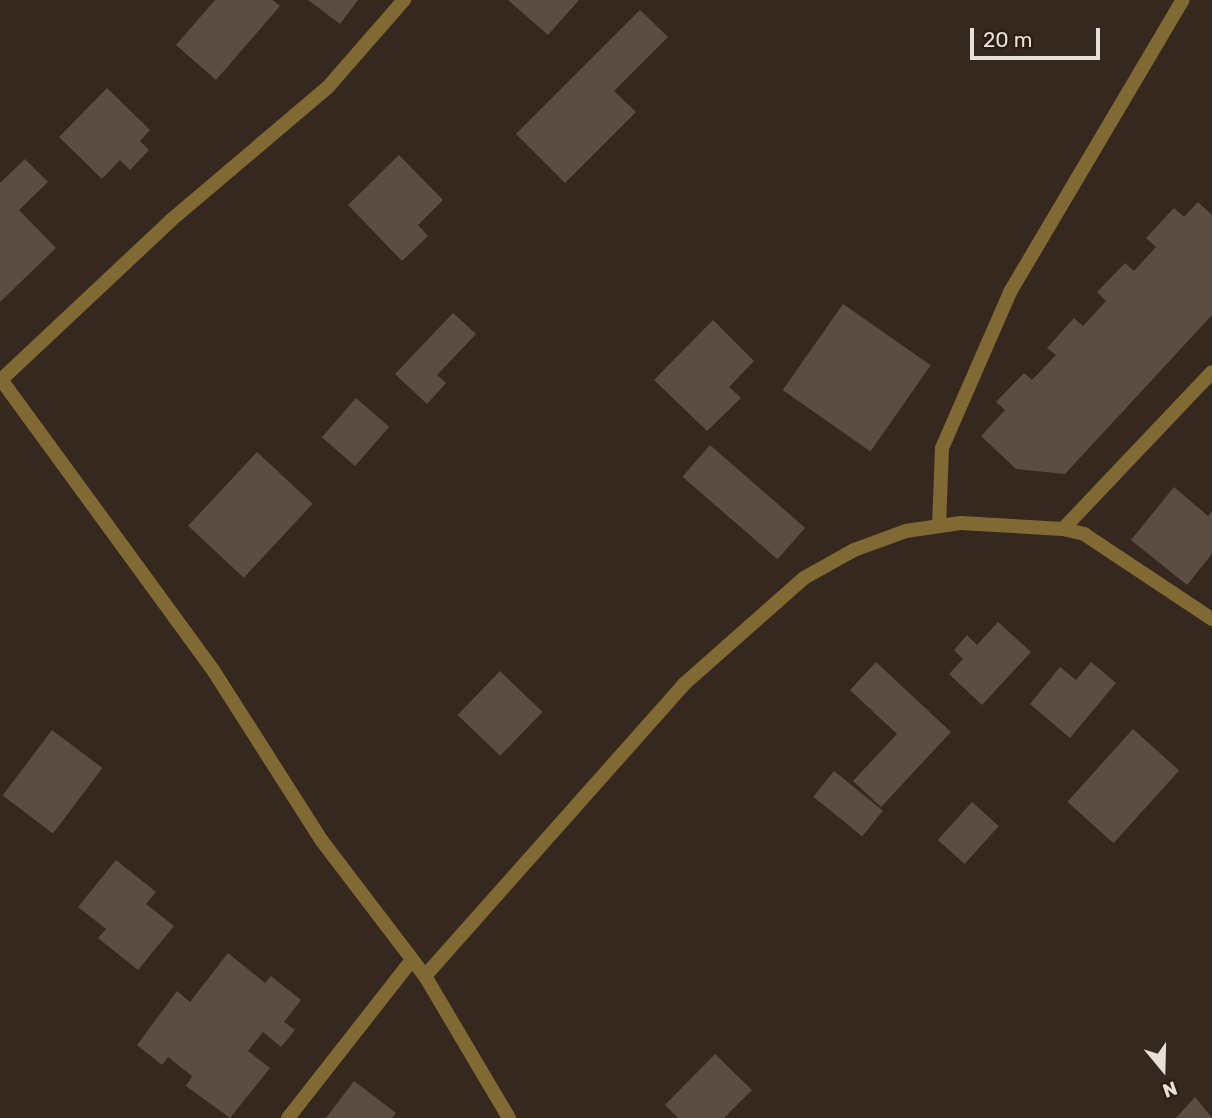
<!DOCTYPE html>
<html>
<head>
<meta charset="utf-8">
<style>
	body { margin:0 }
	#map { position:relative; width:1212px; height:1118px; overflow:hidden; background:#35281e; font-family:Rubik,sans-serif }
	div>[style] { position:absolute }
	.building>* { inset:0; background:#5c4d42; transform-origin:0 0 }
	.service>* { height:14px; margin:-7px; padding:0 7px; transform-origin:7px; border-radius:7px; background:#816933 }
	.minor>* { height:14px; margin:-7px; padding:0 7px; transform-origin:7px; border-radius:7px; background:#816933 }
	span { translate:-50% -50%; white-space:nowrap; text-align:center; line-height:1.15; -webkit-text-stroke:7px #2b1e15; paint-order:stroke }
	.north { position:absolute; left:1128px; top:1034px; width:70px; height:70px; -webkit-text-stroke:5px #2b1e15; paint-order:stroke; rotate:161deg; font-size:19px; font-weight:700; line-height:28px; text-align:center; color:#e9e0d9 }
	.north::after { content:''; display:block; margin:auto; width:24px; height:32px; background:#e9e0d9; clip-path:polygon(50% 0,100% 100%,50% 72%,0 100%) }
	.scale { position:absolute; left:970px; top:28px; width:130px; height:32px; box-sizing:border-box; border:4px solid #e9e0d9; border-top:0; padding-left:9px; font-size:21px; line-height:24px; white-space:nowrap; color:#e9e0d9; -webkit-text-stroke:5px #2b1e15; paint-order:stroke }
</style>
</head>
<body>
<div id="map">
	<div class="building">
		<i style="clip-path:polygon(215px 0,273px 0,280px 6px,216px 80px,176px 45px)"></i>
		<i style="clip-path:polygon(308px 0,358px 0,340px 24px)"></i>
		<i style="clip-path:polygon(508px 0,579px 0,548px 35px)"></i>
		<i style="clip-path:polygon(640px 10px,668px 37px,614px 91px,636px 112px,565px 183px,516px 134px)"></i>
		<i style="clip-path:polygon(107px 88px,150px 130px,140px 141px,149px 150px,130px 170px,120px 160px,102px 179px,59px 137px)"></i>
		<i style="clip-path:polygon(399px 155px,443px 200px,418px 225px,428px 236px,402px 261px,348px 205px)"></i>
		<i style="clip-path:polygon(25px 159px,48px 182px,19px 210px,56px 248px,0 302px,0 183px)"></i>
		<i style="clip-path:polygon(1198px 202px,1212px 215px,1212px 315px,1065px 474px,1016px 469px,981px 436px,1005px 410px,996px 402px,1024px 373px,1032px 380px,1056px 355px,1047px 348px,1074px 318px,1083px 326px,1106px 301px,1097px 292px,1125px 263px,1134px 271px,1156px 247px,1146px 238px,1174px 208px,1184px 217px)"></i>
		<i style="left:843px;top:304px;width:107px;height:105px;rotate:35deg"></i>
		<i style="clip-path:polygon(453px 313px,476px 334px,437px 375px,446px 383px,427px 404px,395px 374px)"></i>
		<i style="clip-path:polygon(713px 320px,754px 361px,729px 387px,741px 398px,707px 431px,654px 380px)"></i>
		<i style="left:356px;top:398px;width:44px;height:52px;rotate:41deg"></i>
		<i style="left:710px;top:445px;width:126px;height:42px;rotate:41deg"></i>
		<i style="left:257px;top:452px;width:76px;height:101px;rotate:43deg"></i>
		<i style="clip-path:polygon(1174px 487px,1208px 516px,1212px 511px,1212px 554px,1187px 585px,1131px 540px)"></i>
		<i style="clip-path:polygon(998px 622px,1031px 652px,982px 705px,949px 674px,963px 659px,954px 650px,967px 635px,977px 645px)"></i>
		<i style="clip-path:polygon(876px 662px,951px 732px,881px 807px,853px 781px,897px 734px,850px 690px)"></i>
		<i style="clip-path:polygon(1091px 662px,1116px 683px,1070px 738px,1030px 704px,1060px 667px,1076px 680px)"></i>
		<i style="left:500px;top:671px;width:59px;height:61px;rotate:44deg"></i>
		<i style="left:1133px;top:729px;width:62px;height:98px;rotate:42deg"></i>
		<i style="left:52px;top:730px;width:63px;height:82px;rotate:37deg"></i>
		<i style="left:834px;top:771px;width:63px;height:33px;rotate:39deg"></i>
		<i style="left:972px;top:802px;width:36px;height:51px;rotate:42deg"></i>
		<i style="clip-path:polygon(116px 860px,156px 892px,146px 904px,174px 926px,138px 970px,98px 938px,106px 929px,78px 907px)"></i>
		<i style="clip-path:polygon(228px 953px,265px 983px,271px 976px,301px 1000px,284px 1022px,295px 1030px,281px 1047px,263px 1032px,248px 1051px,270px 1068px,230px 1118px,186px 1086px,192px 1076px,168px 1057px,162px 1065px,137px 1045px,177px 991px,190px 1002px)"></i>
		<i style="clip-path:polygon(715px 1054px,752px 1090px,724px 1118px,678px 1118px,665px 1105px)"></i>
		<i style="clip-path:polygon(354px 1081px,396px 1113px,392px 1118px,326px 1118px)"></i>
		<i style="clip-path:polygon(1195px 1097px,1212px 1118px,1176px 1118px)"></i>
	</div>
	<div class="service">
		<i style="left:1063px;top:529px;width:216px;rotate:-46.5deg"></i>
		<i style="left:288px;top:1118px;width:199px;rotate:-51.9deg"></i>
	</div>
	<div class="minor">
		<i style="left:0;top:378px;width:361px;rotate:53.9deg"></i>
		<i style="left:213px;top:670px;width:203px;rotate:57.5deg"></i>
		<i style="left:322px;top:841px;width:170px;rotate:52.7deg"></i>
		<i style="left:425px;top:976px;width:165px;rotate:59.4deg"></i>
		<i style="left:2px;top:379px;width:231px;rotate:-43.2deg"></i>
		<i style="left:170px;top:221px;width:207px;rotate:-40.3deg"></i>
		<i style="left:328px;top:87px;width:116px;rotate:-48.9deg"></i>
		<i style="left:939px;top:526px;width:78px;rotate:-87.8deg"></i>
		<i style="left:942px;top:448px;width:170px;rotate:-66.4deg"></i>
		<i style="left:1010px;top:292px;width:339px;rotate:-59.4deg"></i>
		<i style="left:425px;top:976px;width:389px;rotate:-48.4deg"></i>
		<i style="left:683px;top:685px;width:162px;rotate:-41.5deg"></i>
		<i style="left:804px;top:578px;width:57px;rotate:-29.2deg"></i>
		<i style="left:854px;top:550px;width:55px;rotate:-20.1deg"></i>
		<i style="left:906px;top:531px;width:55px;rotate:-8.4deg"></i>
		<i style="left:960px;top:523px;width:103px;rotate:3.3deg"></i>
		<i style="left:1063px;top:529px;width:22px;rotate:13deg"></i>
		<i style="left:1084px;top:534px;width:154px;rotate:33.6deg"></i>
	</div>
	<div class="north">N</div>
	<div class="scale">20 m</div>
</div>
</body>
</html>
